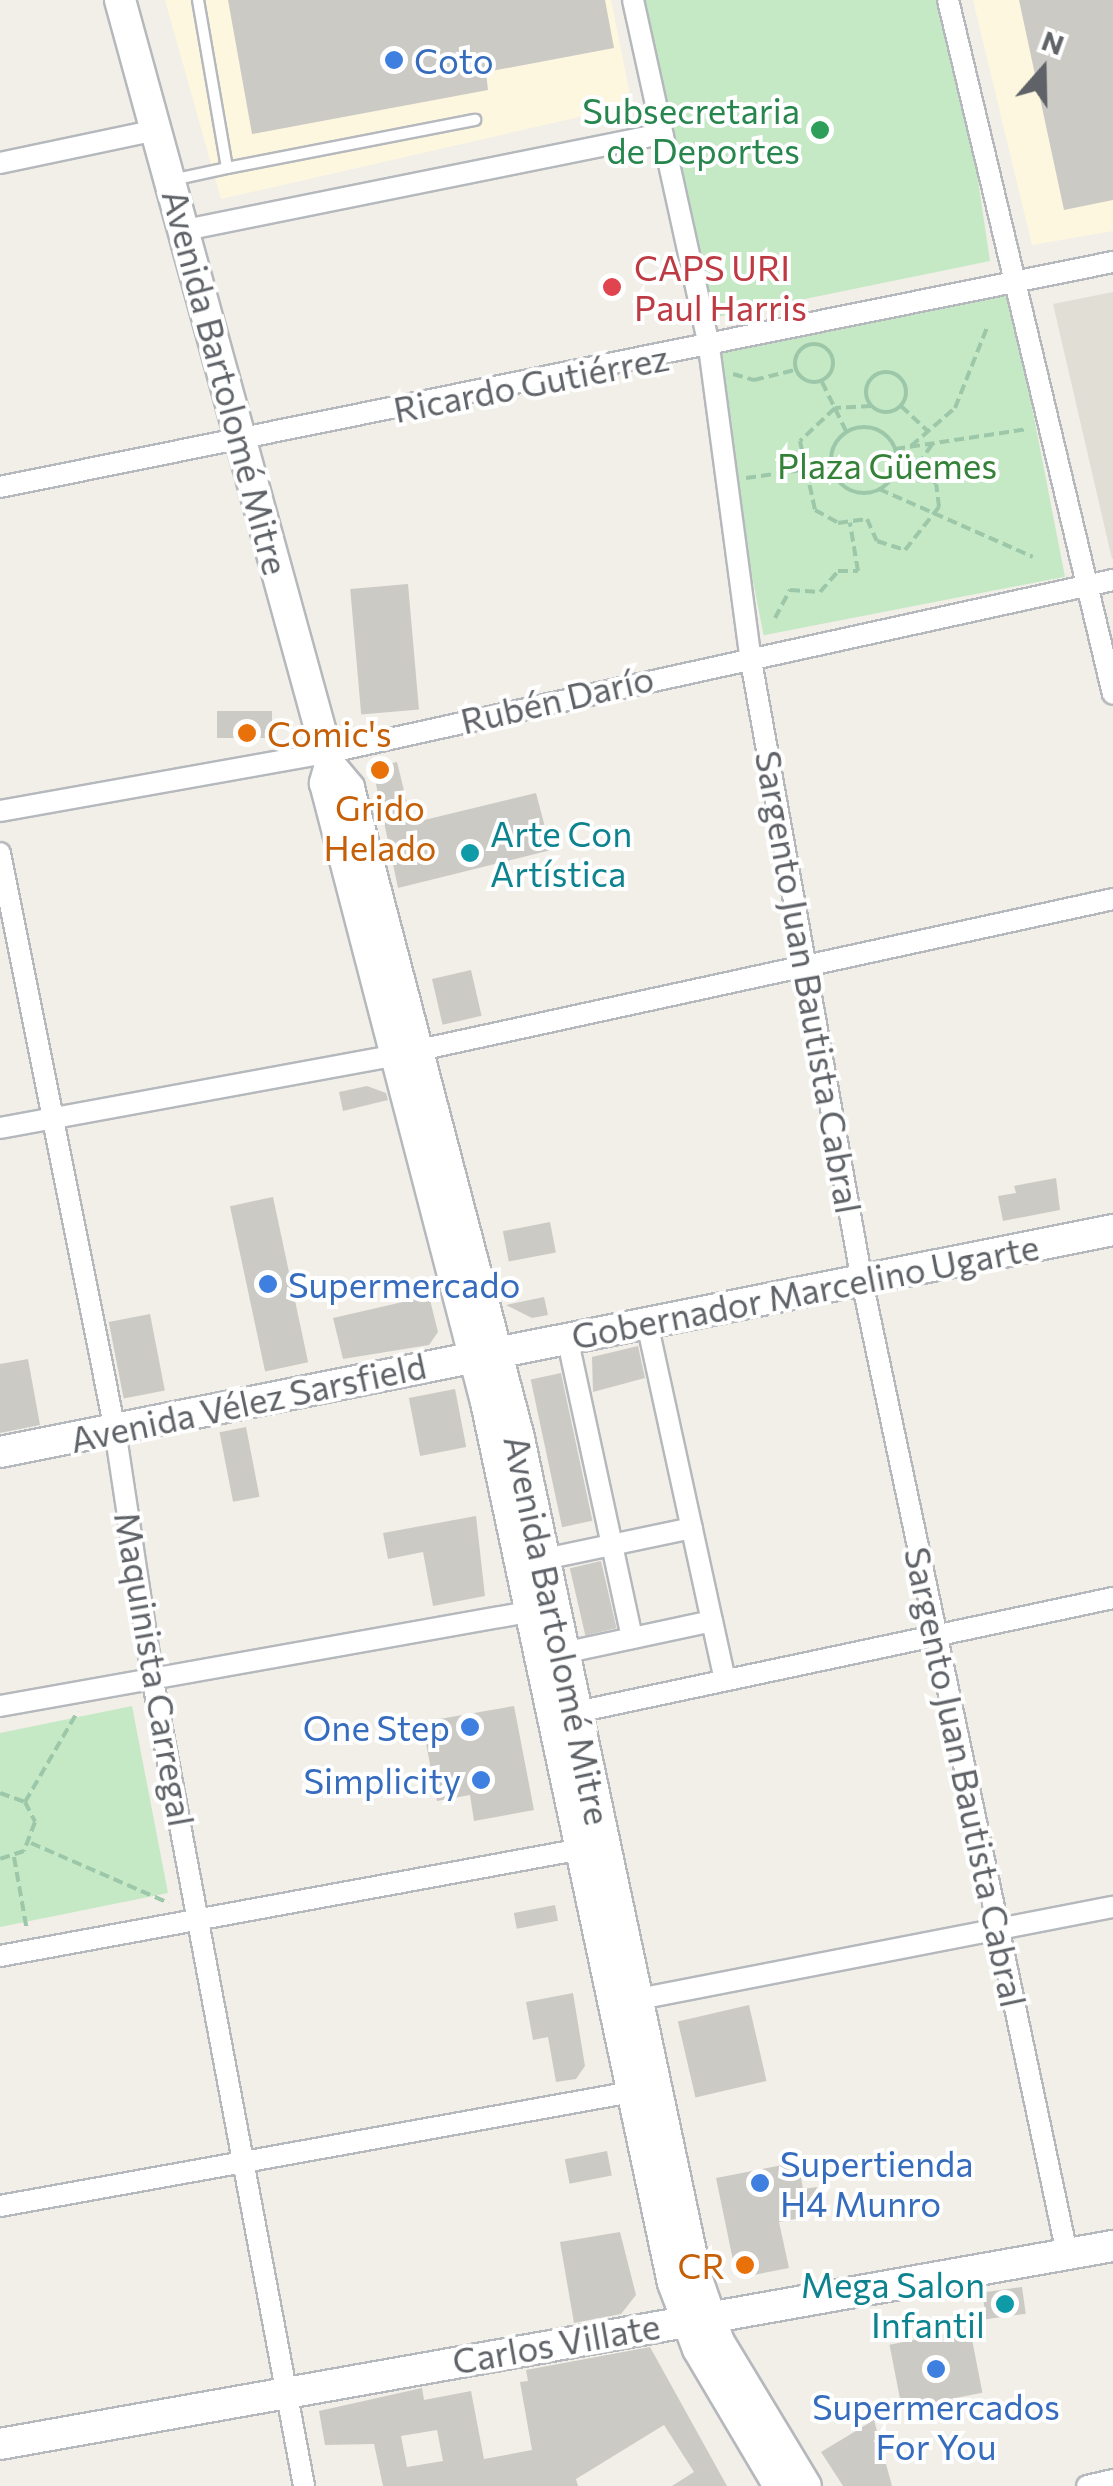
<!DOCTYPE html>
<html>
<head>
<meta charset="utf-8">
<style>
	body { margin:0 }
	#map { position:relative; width:1113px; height:2486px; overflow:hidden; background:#f1efe8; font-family:Commissioner,sans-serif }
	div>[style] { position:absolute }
	.commercial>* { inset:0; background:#fef7e0 }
	.education>* { inset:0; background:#e1ded6 }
	.green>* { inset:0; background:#c5e8c5; transform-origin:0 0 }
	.building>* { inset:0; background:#cccac5; transform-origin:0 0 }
	.path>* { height:4px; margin-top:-2px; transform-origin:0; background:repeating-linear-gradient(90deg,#9cc7a9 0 10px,transparent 0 15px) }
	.path>.ring { margin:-2px; padding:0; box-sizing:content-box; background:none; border:4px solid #9cc7a9; border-radius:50% }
	.roads { filter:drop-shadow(2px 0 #b5b8bc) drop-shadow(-2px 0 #b5b8bc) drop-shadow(0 2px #b5b8bc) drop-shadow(0 -2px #b5b8bc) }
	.lane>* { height:10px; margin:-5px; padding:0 5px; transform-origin:5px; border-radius:5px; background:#fff }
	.street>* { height:20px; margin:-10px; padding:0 10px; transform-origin:10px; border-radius:10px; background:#fff }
	.secondary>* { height:30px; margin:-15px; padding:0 15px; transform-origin:15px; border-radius:15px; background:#fff }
	.dots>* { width:28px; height:28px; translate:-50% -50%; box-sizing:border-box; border:5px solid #fff; border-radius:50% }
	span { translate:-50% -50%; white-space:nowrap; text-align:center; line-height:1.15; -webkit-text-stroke:8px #fff; paint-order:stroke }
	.shop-label { font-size:35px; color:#366cbe }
	.left { translate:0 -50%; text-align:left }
	.right { translate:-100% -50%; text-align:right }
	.leisure-label { font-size:35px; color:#27864d }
	.health-label { font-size:35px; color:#be3a42 }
	.street-label { font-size:35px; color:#5f6368 }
	.park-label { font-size:35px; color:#348238 }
	.food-label { font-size:35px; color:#c56008 }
	.culture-label { font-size:35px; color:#0d838f }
	.north { position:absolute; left:993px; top:20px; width:100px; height:100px; -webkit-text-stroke:8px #fff; paint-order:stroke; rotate:20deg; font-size:28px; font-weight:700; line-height:40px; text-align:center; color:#5f6368 }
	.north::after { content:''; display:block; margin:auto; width:35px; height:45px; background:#5f6368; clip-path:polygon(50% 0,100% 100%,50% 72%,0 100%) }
</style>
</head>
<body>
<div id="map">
	<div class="commercial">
		<i style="clip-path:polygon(165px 0,611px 0,632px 105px,221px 199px)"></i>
		<i style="clip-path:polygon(973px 0,1113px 0,1113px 231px,1032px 245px)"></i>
	</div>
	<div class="education">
		<i style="clip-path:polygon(1113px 292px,1113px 559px,1112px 559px,1053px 304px)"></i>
	</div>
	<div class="green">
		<i style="clip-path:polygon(643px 0,951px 0,990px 261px,707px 319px)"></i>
		<i style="left:1010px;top:294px;width:288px;height:307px;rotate:79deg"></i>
		<i style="clip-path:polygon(132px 1706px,168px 1893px,0 1927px,0 1733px)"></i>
	</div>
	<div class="building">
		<i style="clip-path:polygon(228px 0,605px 0,614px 48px,486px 72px,488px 90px,252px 134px)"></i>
		<i style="clip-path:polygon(1019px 0,1113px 0,1113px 200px,1064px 210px)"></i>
		<i style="left:408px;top:584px;width:126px;height:58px;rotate:85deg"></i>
		<i style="left:272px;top:711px;width:27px;height:55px;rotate:90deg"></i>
		<i style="clip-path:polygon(397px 762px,412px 823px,536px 793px,551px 850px,398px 888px,374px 775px,380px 766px)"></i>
		<i style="left:471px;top:970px;width:47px;height:40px;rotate:77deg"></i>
		<i style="clip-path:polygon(367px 1086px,386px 1093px,388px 1100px,343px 1111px,339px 1092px)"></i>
		<i style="clip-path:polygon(1056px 1178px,1060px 1210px,1003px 1221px,998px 1196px,1016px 1193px,1014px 1186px)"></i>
		<i style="left:273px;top:1197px;width:169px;height:44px;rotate:78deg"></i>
		<i style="left:550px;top:1222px;width:31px;height:48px;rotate:79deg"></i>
		<i style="clip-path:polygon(429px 1296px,438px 1332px,429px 1345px,343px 1359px,333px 1318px)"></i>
		<i style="clip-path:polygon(544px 1297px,548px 1315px,532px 1318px,506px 1305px)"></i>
		<i style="left:150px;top:1314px;width:78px;height:42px;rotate:79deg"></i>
		<i style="clip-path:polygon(638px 1346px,645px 1378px,593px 1392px,592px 1357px)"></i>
		<i style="clip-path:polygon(28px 1359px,40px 1425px,0 1433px,0 1364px)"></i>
		<i style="left:561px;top:1373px;width:151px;height:31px;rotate:78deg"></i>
		<i style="left:455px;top:1389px;width:59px;height:47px;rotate:79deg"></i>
		<i style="left:246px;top:1427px;width:71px;height:27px;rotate:79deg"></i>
		<i style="clip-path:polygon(476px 1516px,485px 1596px,433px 1606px,423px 1552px,388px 1559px,383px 1533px)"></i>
		<i style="left:601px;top:1561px;width:69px;height:32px;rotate:77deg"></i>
		<i style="clip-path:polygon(514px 1706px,534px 1810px,474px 1821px,470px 1795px,437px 1801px,422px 1722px)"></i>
		<i style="left:555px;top:1905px;width:16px;height:42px;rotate:79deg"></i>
		<i style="clip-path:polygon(573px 1993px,585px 2066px,576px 2079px,556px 2082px,548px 2037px,533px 2040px,526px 2002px)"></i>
		<i style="left:749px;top:2005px;width:78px;height:73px;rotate:77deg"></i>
		<i style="left:607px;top:2151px;width:25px;height:43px;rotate:79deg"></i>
		<i style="clip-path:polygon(798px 2162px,803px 2189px,817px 2187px,822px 2214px,779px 2222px,789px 2268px,748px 2276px,735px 2270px,716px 2178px)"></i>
		<i style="clip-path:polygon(620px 2232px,636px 2295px,621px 2314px,574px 2323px,560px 2242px)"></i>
		<i style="left:1022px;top:2287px;width:27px;height:40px;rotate:82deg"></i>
		<i style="left:970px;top:2329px;width:65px;height:82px;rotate:79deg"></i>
		<i style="clip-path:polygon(evenodd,650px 2347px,727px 2486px,672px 2486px,694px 2472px,664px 2425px,576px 2479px,578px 2486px,383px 2486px,374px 2444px,325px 2445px,319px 2411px,422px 2388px,424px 2400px,471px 2391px,484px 2459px,532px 2450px,520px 2382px,528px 2381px,526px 2370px,650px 2347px,437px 2430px,443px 2461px,407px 2467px,401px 2436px,437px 2430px)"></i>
		<i style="clip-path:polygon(874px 2420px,892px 2486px,843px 2486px,821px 2452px)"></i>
	</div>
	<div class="path">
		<i class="ring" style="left:795px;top:344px;width:34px;height:34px"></i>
		<i class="ring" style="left:866px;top:372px;width:36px;height:36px"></i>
		<i style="left:733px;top:374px;width:22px;rotate:16deg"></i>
		<i style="left:754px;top:380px;width:42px;rotate:-13.7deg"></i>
		<i style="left:822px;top:382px;width:55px;rotate:63.9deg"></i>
		<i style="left:871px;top:406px;width:36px;rotate:177deg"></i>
		<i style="left:835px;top:408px;width:48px;rotate:136.7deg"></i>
		<i style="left:800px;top:441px;width:71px;rotate:77.7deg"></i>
		<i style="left:815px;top:510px;width:26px;rotate:29deg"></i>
		<i style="left:838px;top:523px;width:29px;rotate:-8deg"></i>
		<i style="left:867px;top:519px;width:24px;rotate:66deg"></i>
		<i style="left:877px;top:541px;width:29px;rotate:18deg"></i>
		<i style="left:905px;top:550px;width:55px;rotate:-51.7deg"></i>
		<i style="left:939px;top:507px;width:23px;rotate:-97deg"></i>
		<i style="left:936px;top:484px;width:26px;rotate:-133deg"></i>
		<i style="left:918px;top:465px;width:27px;rotate:-56deg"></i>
		<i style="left:901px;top:406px;width:38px;rotate:43deg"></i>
		<i class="ring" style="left:831px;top:427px;width:62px;height:62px"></i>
		<i style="left:911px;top:446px;width:58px;rotate:-40.8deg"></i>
		<i style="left:955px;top:408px;width:89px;rotate:-68.3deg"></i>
		<i style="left:895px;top:449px;width:134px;rotate:-8.6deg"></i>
		<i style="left:746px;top:478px;width:85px;rotate:-8.1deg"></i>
		<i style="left:879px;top:489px;width:168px;rotate:23.8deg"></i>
		<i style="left:775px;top:618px;width:32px;rotate:-62deg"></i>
		<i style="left:790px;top:590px;width:30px;rotate:4deg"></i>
		<i style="left:820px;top:592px;width:28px;rotate:-49deg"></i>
		<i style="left:838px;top:571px;width:20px"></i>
		<i style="left:858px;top:571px;width:49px;rotate:-99.5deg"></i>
		<i style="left:0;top:1793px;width:27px;rotate:20deg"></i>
		<i style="left:25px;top:1802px;width:22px;rotate:63deg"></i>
		<i style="left:35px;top:1822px;width:31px;rotate:111deg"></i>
		<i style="left:24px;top:1851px;width:25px;rotate:162deg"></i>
		<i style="left:25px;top:1802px;width:105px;rotate:-59.8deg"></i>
		<i style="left:31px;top:1843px;width:150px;rotate:23.5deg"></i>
		<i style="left:14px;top:1857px;width:75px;rotate:80deg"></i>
	</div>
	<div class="roads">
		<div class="lane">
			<i style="left:198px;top:0;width:170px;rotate:80.2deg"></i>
			<i style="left:227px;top:168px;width:253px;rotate:-11deg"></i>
			<i style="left:172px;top:180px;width:56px;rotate:-12.3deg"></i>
		</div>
		<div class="street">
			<i style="left:633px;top:0;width:355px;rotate:77.6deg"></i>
			<i style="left:709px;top:347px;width:311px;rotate:82.4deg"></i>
			<i style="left:750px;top:655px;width:636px;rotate:79.86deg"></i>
			<i style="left:862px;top:1281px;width:994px;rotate:78.1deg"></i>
			<i style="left:948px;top:0;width:713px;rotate:76.63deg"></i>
			<i style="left:0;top:163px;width:160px;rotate:-11.9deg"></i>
			<i style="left:185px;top:230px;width:487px;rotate:-11.4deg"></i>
			<i style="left:0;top:487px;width:1136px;rotate:-11.43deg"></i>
			<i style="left:0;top:811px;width:331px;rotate:-10.1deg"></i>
			<i style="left:326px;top:753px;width:806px;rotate:-12.4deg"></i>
			<i style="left:0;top:853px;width:588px;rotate:78.73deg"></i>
			<i style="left:115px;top:1430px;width:249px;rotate:81.4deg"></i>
			<i style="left:152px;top:1676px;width:824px;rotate:79.37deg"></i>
			<i style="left:0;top:1128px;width:399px;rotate:-10.4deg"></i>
			<i style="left:392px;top:1056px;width:738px;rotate:-12.28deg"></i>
			<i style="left:567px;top:1337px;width:308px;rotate:77.8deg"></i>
			<i style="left:545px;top:1559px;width:150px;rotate:-11.9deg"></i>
			<i style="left:712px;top:1621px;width:60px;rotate:77.6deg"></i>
			<i style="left:563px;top:1653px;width:152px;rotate:-12.1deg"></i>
			<i style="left:712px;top:1621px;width:306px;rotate:-102.3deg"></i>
			<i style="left:0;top:1706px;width:547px;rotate:-10.1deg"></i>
			<i style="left:577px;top:1712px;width:548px;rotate:-12.01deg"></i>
			<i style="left:0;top:1956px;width:603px;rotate:-10.42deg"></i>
			<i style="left:639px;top:1999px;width:483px;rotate:-11deg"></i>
			<i style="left:0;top:2206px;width:653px;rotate:-10.23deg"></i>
			<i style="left:1087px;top:2486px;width:27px;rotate:-13deg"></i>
		</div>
		<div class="secondary">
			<i style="left:120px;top:0;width:793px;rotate:74.65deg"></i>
			<i style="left:330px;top:765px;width:19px;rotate:106deg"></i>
			<i style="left:325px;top:783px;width:640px;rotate:75.42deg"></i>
			<i style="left:486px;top:1402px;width:901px;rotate:78.02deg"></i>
			<i style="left:673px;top:2283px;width:71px;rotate:69.3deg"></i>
			<i style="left:698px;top:2349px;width:159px;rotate:59.4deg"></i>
			<i style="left:330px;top:765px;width:30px;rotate:50deg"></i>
			<i style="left:349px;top:788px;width:672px;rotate:75.34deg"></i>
			<i style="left:519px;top:1438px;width:856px;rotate:78.07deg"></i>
			<i style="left:696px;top:2276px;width:70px;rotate:70.8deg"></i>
			<i style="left:719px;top:2342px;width:168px;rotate:58.9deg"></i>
			<i style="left:0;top:1452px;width:1135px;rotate:-11.28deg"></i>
			<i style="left:0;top:2444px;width:1130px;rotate:-10.09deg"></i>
		</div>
	</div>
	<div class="dots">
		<i style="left:394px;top:60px;background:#3f7fe0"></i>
		<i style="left:820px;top:130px;background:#2e9e5b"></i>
		<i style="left:612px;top:287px;background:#e0444e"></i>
		<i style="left:247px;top:733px;background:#e8710a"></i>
		<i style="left:380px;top:770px;background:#e8710a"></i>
		<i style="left:470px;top:853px;background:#0f9aa8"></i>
		<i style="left:268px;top:1284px;background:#3f7fe0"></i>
		<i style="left:470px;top:1727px;background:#3f7fe0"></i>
		<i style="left:481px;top:1780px;background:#3f7fe0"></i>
		<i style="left:760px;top:2183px;background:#3f7fe0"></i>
		<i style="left:745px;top:2265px;background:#e8710a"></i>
		<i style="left:1005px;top:2304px;background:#0f9aa8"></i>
		<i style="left:936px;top:2369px;background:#3f7fe0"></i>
	</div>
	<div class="shop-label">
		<span class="left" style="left:414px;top:60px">Coto</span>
		<span class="left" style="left:288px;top:1284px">Supermercado</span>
		<span class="right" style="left:450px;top:1727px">One Step</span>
		<span class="right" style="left:461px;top:1780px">Simplicity</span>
		<span class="left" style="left:780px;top:2183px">Supertienda<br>H4 Munro</span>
		<span style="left:936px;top:2426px">Supermercados<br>For You</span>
	</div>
	<div class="leisure-label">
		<span class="right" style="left:800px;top:130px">Subsecretaria<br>de Deportes</span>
	</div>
	<div class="health-label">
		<span class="left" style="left:634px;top:287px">CAPS URI<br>Paul Harris</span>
	</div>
	<div class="street-label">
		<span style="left:226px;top:382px;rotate:75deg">Avenida Bartolomé Mitre</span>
		<span style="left:531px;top:383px;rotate:-11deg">Ricardo Gutiérrez</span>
		<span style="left:557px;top:699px;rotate:-13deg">Rubén Darío</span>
		<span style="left:809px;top:982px;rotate:80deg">Sargento Juan Bautista Cabral</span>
		<span style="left:805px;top:1291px;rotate:-11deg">Gobernador Marcelino Ugarte</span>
		<span style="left:248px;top:1402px;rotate:-12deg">Avenida Vélez Sarsfield</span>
		<span style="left:558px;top:1630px;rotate:78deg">Avenida Bartolomé Mitre</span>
		<span style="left:155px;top:1669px;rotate:80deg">Maquinista Carregal</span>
		<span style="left:966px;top:1777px;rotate:78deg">Sargento Juan Bautista Cabral</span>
		<span style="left:556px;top:2343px;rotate:-10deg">Carlos Villate</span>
	</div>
	<div class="park-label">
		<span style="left:887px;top:465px">Plaza Güemes</span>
	</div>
	<div class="food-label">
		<span class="left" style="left:267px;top:733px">Comic's</span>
		<span style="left:380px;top:827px">Grido<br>Helado</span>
		<span class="right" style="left:725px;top:2265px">CR</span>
	</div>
	<div class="culture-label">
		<span class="left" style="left:490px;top:853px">Arte Con<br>Artística</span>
		<span class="right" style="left:985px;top:2304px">Mega Salon<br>Infantil</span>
	</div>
	<div class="north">N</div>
</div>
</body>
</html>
